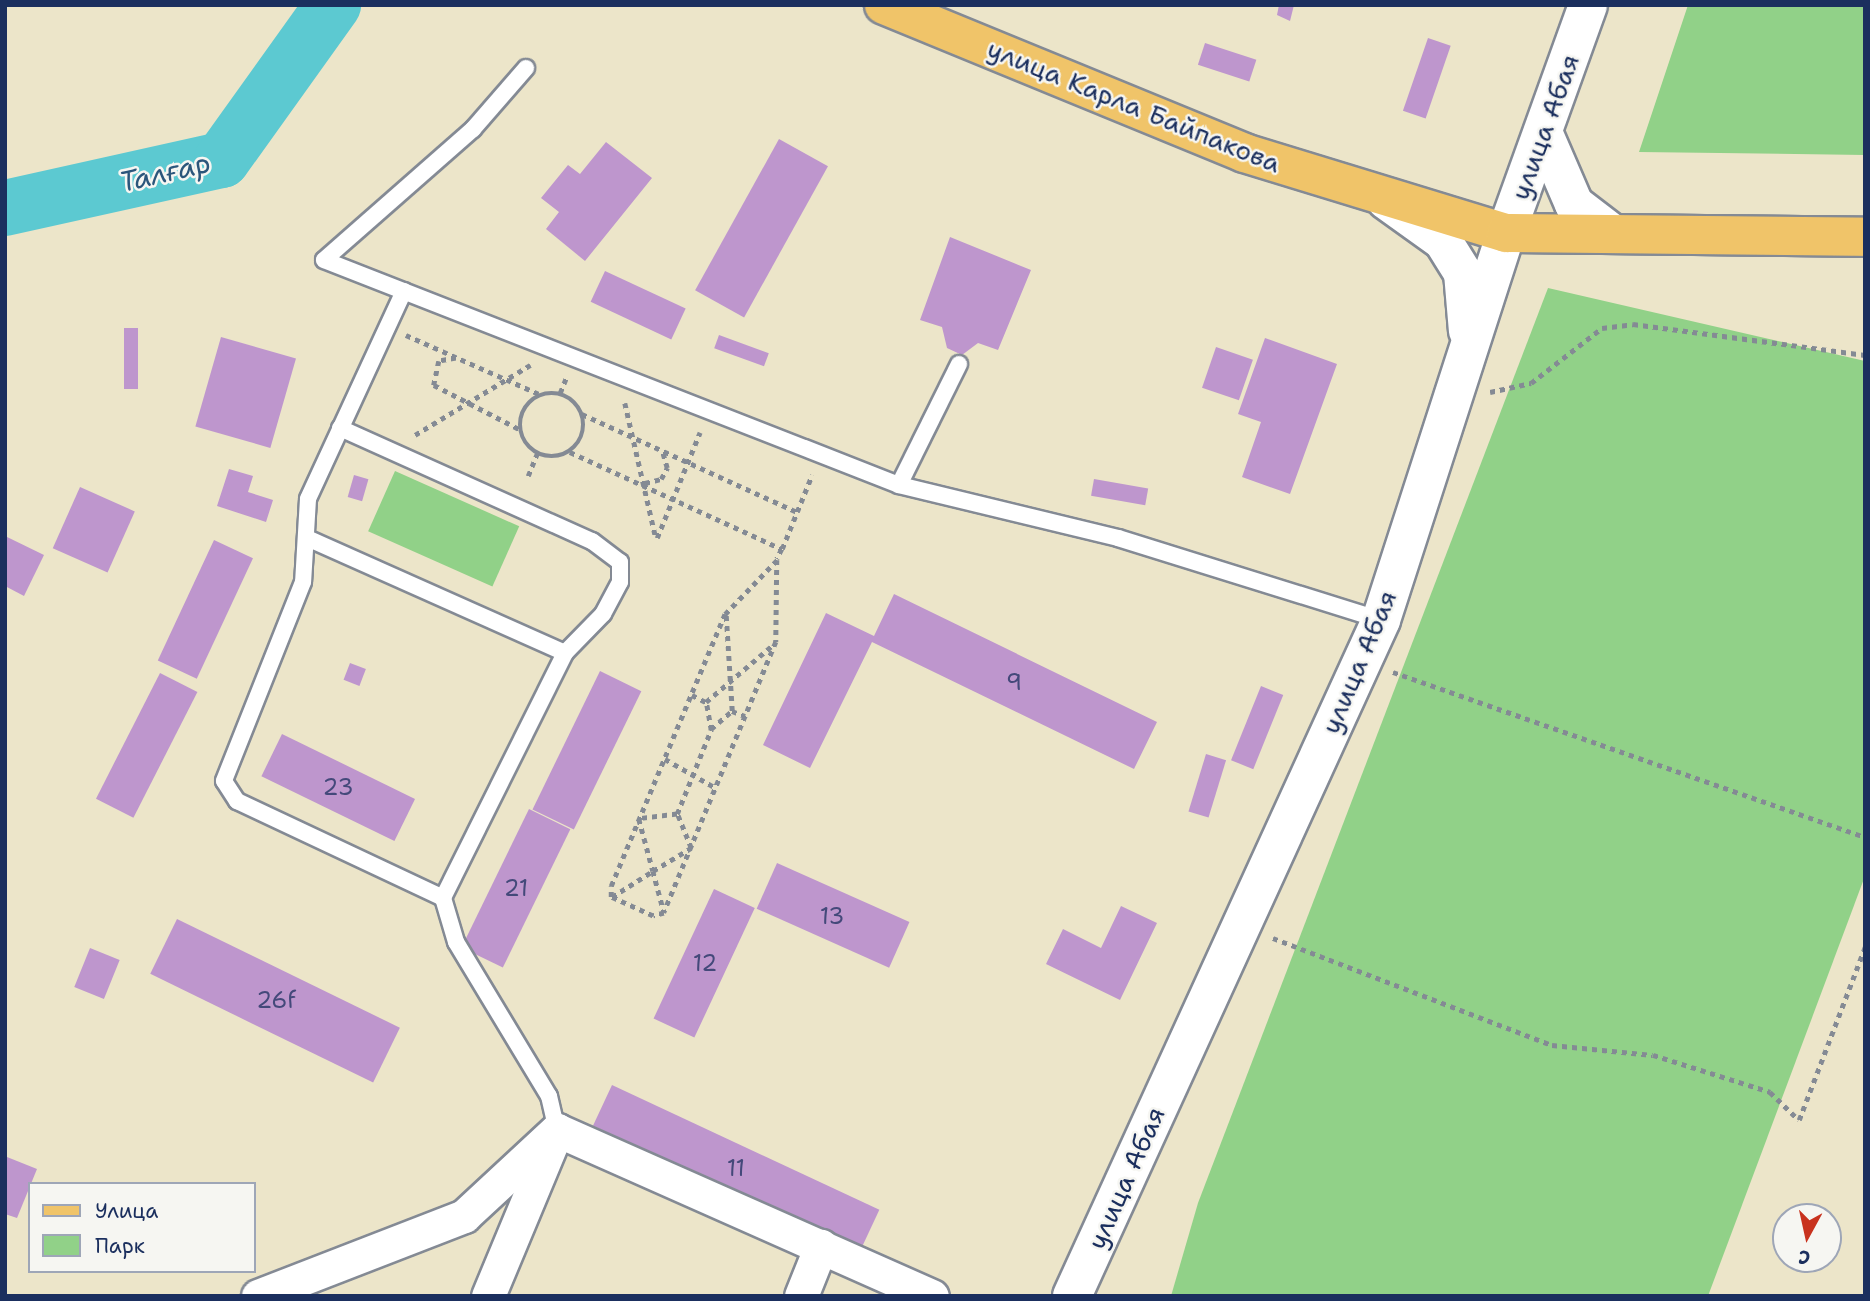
<!DOCTYPE html>
<html>
<head>
<meta charset="utf-8">
<style>
	body { margin:0 }
	#map { position:relative; width:1870px; height:1301px; overflow:hidden; background:#ece5c9; font-family:"Shantell Sans",sans-serif }
	div>[style] { position:absolute }
	.green>* { inset:0; background:#91d188; transform-origin:0 0 }
	.river>* { height:56px; margin:-28px; padding:0 28px; transform-origin:28px; border-radius:28px; background:#5cc9d1 }
	.building>* { inset:0; background:#be96cd; transform-origin:0 0 }
	.path>* { height:4.5px; margin-top:-2.25px; transform-origin:0; background:repeating-linear-gradient(90deg,#848a94 0 5px,transparent 0 10px) }
	.path>.ring { margin:-2.25px; padding:0; box-sizing:content-box; background:none; border:4.5px solid #848a94; border-radius:50% }
	.roads { filter:drop-shadow(2px 0 #848a94) drop-shadow(-2px 0 #848a94) drop-shadow(0 2px #848a94) drop-shadow(0 -2px #848a94) }
	.service>* { height:16px; margin:-8px; padding:0 8px; transform-origin:8px; border-radius:8px; background:#fff }
	.minor>* { height:33px; margin:-16.5px; padding:0 16.5px; transform-origin:16.5px; border-radius:16.5px; background:#fff }
	.tertiary>* { height:38px; margin:-19px; padding:0 19px; transform-origin:19px; border-radius:19px; background:#fff }
	.primary>* { height:38px; margin:-19px; padding:0 19px; transform-origin:19px; border-radius:19px; background:#f0c469 }
	span { translate:-50% -50%; white-space:nowrap; text-align:center; line-height:1.15; -webkit-text-stroke:5px #f6f6f2; paint-order:stroke }
	.number-label { font-size:23px; color:#44497a }
	.number-label span { -webkit-text-stroke-width:0 }
	.street-label { font-size:26px; color:#1b2f5e }
	.water-label { font-size:28px; color:#2b567b; font-style:italic }
	.frame { position:absolute; inset:0; border:7px solid #1b2f5e; pointer-events:none }
	.legend { position:absolute; left:28px; top:1182px; width:228px; height:91px; box-sizing:border-box; background:#f6f6f2; border:2px solid #9ea6b7; margin:0; padding:9px 12px; list-style:none; font-size:21px; color:#1b2f5e }
	.legend li { display:flex; align-items:center; gap:14px; height:35px }
	.legend b { width:35px; border:2px solid #9ea6b7 }
	.north { position:absolute; left:1772px; top:1203px; width:70px; height:70px; box-sizing:border-box; background:#f6f6f2; border:2px solid #9ea6b7; border-radius:50%; rotate:188deg; font-size:19px; font-weight:700; line-height:28px; text-align:center; color:#1b2f5e }
	.north::after { content:''; display:block; margin:auto; width:24px; height:32px; background:#c8321e; clip-path:polygon(50% 0,100% 100%,50% 72%,0 100%) }
</style>
</head>
<body>
<div id="map">
	<div class="green">
		<i style="clip-path:polygon(1688px 5px,1865px 5px,1865px 155px,1639px 152px)"></i>
		<i style="clip-path:polygon(1548px 288px,1865px 361px,1865px 876px,1708px 1296px,1171px 1296px,1198px 1203px)"></i>
		<i style="left:395px;top:471px;width:136px;height:66px;rotate:24deg"></i>
	</div>
	<div class="river">
		<i style="left:5px;top:208px;width:222px;rotate:-12.5deg"></i>
		<i style="left:222px;top:160px;width:191px;rotate:-54.4deg"></i>
	</div>
	<div class="building">
		<i style="clip-path:polygon(1279px 5px,1294px 5px,1290px 21px,1277px 15px)"></i>
		<i style="left:1428px;top:38px;width:24px;height:77px;rotate:19deg"></i>
		<i style="left:1205px;top:43px;width:54px;height:23px;rotate:18deg"></i>
		<i style="left:779px;top:139px;width:56px;height:173px;rotate:29deg"></i>
		<i style="clip-path:polygon(606px 142px,652px 178px,585px 261px,546px 229px,559px 212px,541px 198px,568px 165px,580px 174px)"></i>
		<i style="clip-path:polygon(950px 237px,1031px 270px,998px 350px,978px 343px,962px 355px,947px 348px,942px 327px,920px 320px)"></i>
		<i style="left:605px;top:271px;width:89px;height:34px;rotate:25deg"></i>
		<i style="left:124px;top:328px;width:14px;height:61px"></i>
		<i style="left:719px;top:335px;width:53px;height:14px;rotate:20deg"></i>
		<i style="left:221px;top:337px;width:78px;height:93px;rotate:16deg"></i>
		<i style="clip-path:polygon(1265px 338px,1337px 364px,1290px 494px,1242px 477px,1261px 422px,1238px 414px)"></i>
		<i style="left:1216px;top:347px;width:39px;height:43px;rotate:19deg"></i>
		<i style="clip-path:polygon(229px 469px,253px 476px,248px 492px,273px 500px,266px 522px,217px 506px)"></i>
		<i style="left:354px;top:475px;width:15px;height:23px;rotate:16deg"></i>
		<i style="left:1094px;top:479px;width:55px;height:17px;rotate:10deg"></i>
		<i style="left:80px;top:487px;width:60px;height:67px;rotate:24deg"></i>
		<i style="clip-path:polygon(5px 536px,44px 555px,24px 596px,5px 586px)"></i>
		<i style="left:214px;top:540px;width:43px;height:133px;rotate:25deg"></i>
		<i style="clip-path:polygon(894px 594px,1157px 722px,1134px 769px,872px 642px,810px 768px,763px 745px,826px 613px,874px 636px)"></i>
		<i style="left:350px;top:663px;width:17px;height:18px;rotate:21deg"></i>
		<i style="left:600px;top:671px;width:46px;height:154px;rotate:26deg"></i>
		<i style="left:160px;top:673px;width:42px;height:141px;rotate:27deg"></i>
		<i style="left:1261px;top:686px;width:24px;height:80px;rotate:22deg"></i>
		<i style="left:282px;top:734px;width:148px;height:47px;rotate:26deg"></i>
		<i style="left:1206px;top:754px;width:21px;height:60px;rotate:17deg"></i>
		<i style="left:529px;top:809px;width:46px;height:154px;rotate:26deg"></i>
		<i style="left:777px;top:863px;width:145px;height:50px;rotate:24deg"></i>
		<i style="left:714px;top:889px;width:45px;height:143px;rotate:25deg"></i>
		<i style="clip-path:polygon(1121px 906px,1157px 923px,1120px 1000px,1046px 964px,1063px 929px,1101px 948px)"></i>
		<i style="left:177px;top:919px;width:248px;height:61px;rotate:26deg"></i>
		<i style="left:90px;top:948px;width:32px;height:42px;rotate:22deg"></i>
		<i style="left:612px;top:1085px;width:295px;height:45px;rotate:25deg"></i>
		<i style="clip-path:polygon(7px 1157px,37px 1169px,17px 1218px,5px 1214px)"></i>
	</div>
	<div class="path">
		<i style="left:406px;top:335px;width:145px;rotate:23.9deg"></i>
		<i style="left:456px;top:358px;width:17px;rotate:170deg"></i>
		<i style="left:439px;top:361px;width:25px;rotate:102deg"></i>
		<i style="left:434px;top:385px;width:96px;rotate:27.4deg"></i>
		<i style="left:1490px;top:392px;width:42px;rotate:-12.4deg"></i>
		<i style="left:1531px;top:383px;width:90px;rotate:-37.8deg"></i>
		<i style="left:1602px;top:328px;width:31px;rotate:-7deg"></i>
		<i style="left:1633px;top:324px;width:234px;rotate:7.6deg"></i>
		<i class="ring" style="left:520px;top:393px;width:59.5px;height:59.5px"></i>
		<i style="left:560px;top:393px;width:16px;rotate:-68deg"></i>
		<i style="left:625px;top:403px;width:139px;rotate:77.1deg"></i>
		<i style="left:582px;top:414px;width:236px;rotate:24.5deg"></i>
		<i style="left:797px;top:512px;width:40px;rotate:-68deg"></i>
		<i style="left:415px;top:435px;width:135px;rotate:-31.3deg"></i>
		<i style="left:570px;top:452px;width:233px;rotate:24.6deg"></i>
		<i style="left:782px;top:549px;width:11px;rotate:117deg"></i>
		<i style="left:528px;top:476px;width:24px;rotate:-68deg"></i>
		<i style="left:645px;top:483px;width:16px;rotate:-14deg"></i>
		<i style="left:661px;top:479px;width:13px;rotate:-61deg"></i>
		<i style="left:667px;top:468px;width:18px;rotate:-106deg"></i>
		<i style="left:657px;top:538px;width:114px;rotate:-67.9deg"></i>
		<i style="left:782px;top:549px;width:40px;rotate:-68deg"></i>
		<i style="left:777px;top:560px;width:82px;rotate:90.7deg"></i>
		<i style="left:776px;top:642px;width:293px;rotate:112.5deg"></i>
		<i style="left:664px;top:913px;width:11px;rotate:165deg"></i>
		<i style="left:653px;top:916px;width:46px;rotate:-155.7deg"></i>
		<i style="left:611px;top:897px;width:11px;rotate:-90deg"></i>
		<i style="left:611px;top:886px;width:295px;rotate:-67.3deg"></i>
		<i style="left:725px;top:614px;width:75px;rotate:-46.1deg"></i>
		<i style="left:1393px;top:672px;width:500px;rotate:19.27deg"></i>
		<i style="left:692px;top:695px;width:16px;rotate:27deg"></i>
		<i style="left:732px;top:711px;width:14px;rotate:21deg"></i>
		<i style="left:711px;top:729px;width:28px;rotate:-41deg"></i>
		<i style="left:732px;top:711px;width:96px;rotate:-93.6deg"></i>
		<i style="left:665px;top:759px;width:59px;rotate:29.6deg"></i>
		<i style="left:677px;top:814px;width:91px;rotate:-68deg"></i>
		<i style="left:711px;top:730px;width:28px;rotate:-100deg"></i>
		<i style="left:706px;top:702px;width:91px;rotate:-40.5deg"></i>
		<i style="left:612px;top:897px;width:49px;rotate:-32.4deg"></i>
		<i style="left:653px;top:871px;width:44px;rotate:-31.2deg"></i>
		<i style="left:691px;top:848px;width:37px;rotate:-112deg"></i>
		<i style="left:677px;top:814px;width:38px;rotate:173deg"></i>
		<i style="left:639px;top:819px;width:54px;rotate:74.9deg"></i>
		<i style="left:653px;top:871px;width:42px;rotate:75deg"></i>
		<i style="left:1273px;top:938px;width:299px;rotate:21deg"></i>
		<i style="left:1552px;top:1045px;width:101px;rotate:5.7deg"></i>
		<i style="left:1653px;top:1055px;width:123px;rotate:17.5deg"></i>
		<i style="left:1770px;top:1092px;width:40px;rotate:44deg"></i>
		<i style="left:1799px;top:1120px;width:185px;rotate:-69.1deg"></i>
	</div>
	<div class="roads">
		<div class="service">
			<i style="left:526px;top:68px;width:81px;rotate:131deg"></i>
			<i style="left:473px;top:129px;width:198px;rotate:138.7deg"></i>
			<i style="left:324px;top:260px;width:617px;rotate:21.37deg"></i>
			<i style="left:899px;top:485px;width:225px;rotate:13.6deg"></i>
			<i style="left:1118px;top:538px;width:275px;rotate:17.3deg"></i>
			<i style="left:404px;top:291px;width:229px;rotate:114.8deg"></i>
			<i style="left:308px;top:499px;width:83px;rotate:93.4deg"></i>
			<i style="left:303px;top:582px;width:214px;rotate:111.7deg"></i>
			<i style="left:224px;top:781px;width:24px;rotate:57deg"></i>
			<i style="left:237px;top:801px;width:228px;rotate:25.2deg"></i>
			<i style="left:443px;top:898px;width:46px;rotate:73.5deg"></i>
			<i style="left:456px;top:942px;width:180px;rotate:58.9deg"></i>
			<i style="left:549px;top:1096px;width:35px;rotate:77deg"></i>
			<i style="left:340px;top:428px;width:276px;rotate:24.2deg"></i>
			<i style="left:592px;top:541px;width:35px;rotate:37deg"></i>
			<i style="left:620px;top:562px;width:20px;rotate:90deg"></i>
			<i style="left:620px;top:582px;width:36px;rotate:118deg"></i>
			<i style="left:603px;top:614px;width:54px;rotate:134.3deg"></i>
			<i style="left:565px;top:653px;width:274px;rotate:116.5deg"></i>
			<i style="left:899px;top:485px;width:135px;rotate:-63.6deg"></i>
			<i style="left:307px;top:538px;width:282px;rotate:24deg"></i>
		</div>
		<div class="minor">
			<i style="left:258px;top:1296px;width:221px;rotate:-21.2deg"></i>
			<i style="left:464px;top:1216px;width:127px;rotate:-42.8deg"></i>
			<i style="left:557px;top:1130px;width:410px;rotate:23.9deg"></i>
			<i style="left:488px;top:1296px;width:167px;rotate:-67.4deg"></i>
			<i style="left:801px;top:1296px;width:54px;rotate:-68.2deg"></i>
		</div>
		<div class="tertiary">
			<i style="left:1543px;top:132px;width:78px;rotate:66.7deg"></i>
			<i style="left:1574px;top:204px;width:49px;rotate:37.6deg"></i>
			<i style="left:1386px;top:200px;width:70px;rotate:35.7deg"></i>
			<i style="left:1443px;top:241px;width:38px;rotate:58deg"></i>
			<i style="left:1463px;top:273px;width:58px;rotate:85.1deg"></i>
			<i style="left:1072px;top:1296px;width:743px;rotate:-65.43deg"></i>
			<i style="left:1381px;top:620px;width:407px;rotate:-72.1deg"></i>
			<i style="left:1506px;top:233px;width:242px;rotate:-70.2deg"></i>
		</div>
		<div class="primary">
			<i style="left:884px;top:5px;width:389px;rotate:22.3deg"></i>
			<i style="left:1244px;top:153px;width:274px;rotate:17deg"></i>
			<i style="left:1506px;top:233px;width:359px;rotate:0.6deg"></i>
		</div>
	</div>
	<div class="number-label">
		<span style="left:1014px;top:682px">9</span>
		<span style="left:338px;top:787px">23</span>
		<span style="left:516px;top:888px">21</span>
		<span style="left:832px;top:916px">13</span>
		<span style="left:705px;top:963px">12</span>
		<span style="left:276px;top:1000px">26f</span>
		<span style="left:736px;top:1168px">11</span>
	</div>
	<div class="street-label">
		<span style="left:1134px;top:106px;rotate:22deg">улица Карла Байпакова</span>
		<span style="left:1545px;top:127px;rotate:-70deg">улица Абая</span>
		<span style="left:1359px;top:662px;rotate:-67deg">улица Абая</span>
		<span style="left:1126px;top:1178px;rotate:-66deg">улица Абая</span>
	</div>
	<div class="water-label">
		<span style="left:165px;top:172px;rotate:-13deg">Талғар</span>
	</div>
	<div class="frame"></div>
	<ul class="legend">
	<li><b style="height:9px;background:#f0c469"></b>Улица</li>
	<li><b style="height:19px;background:#91d188"></b>Парк</li>
	</ul>
	<div class="north">С</div>
</div>
</body>
</html>
